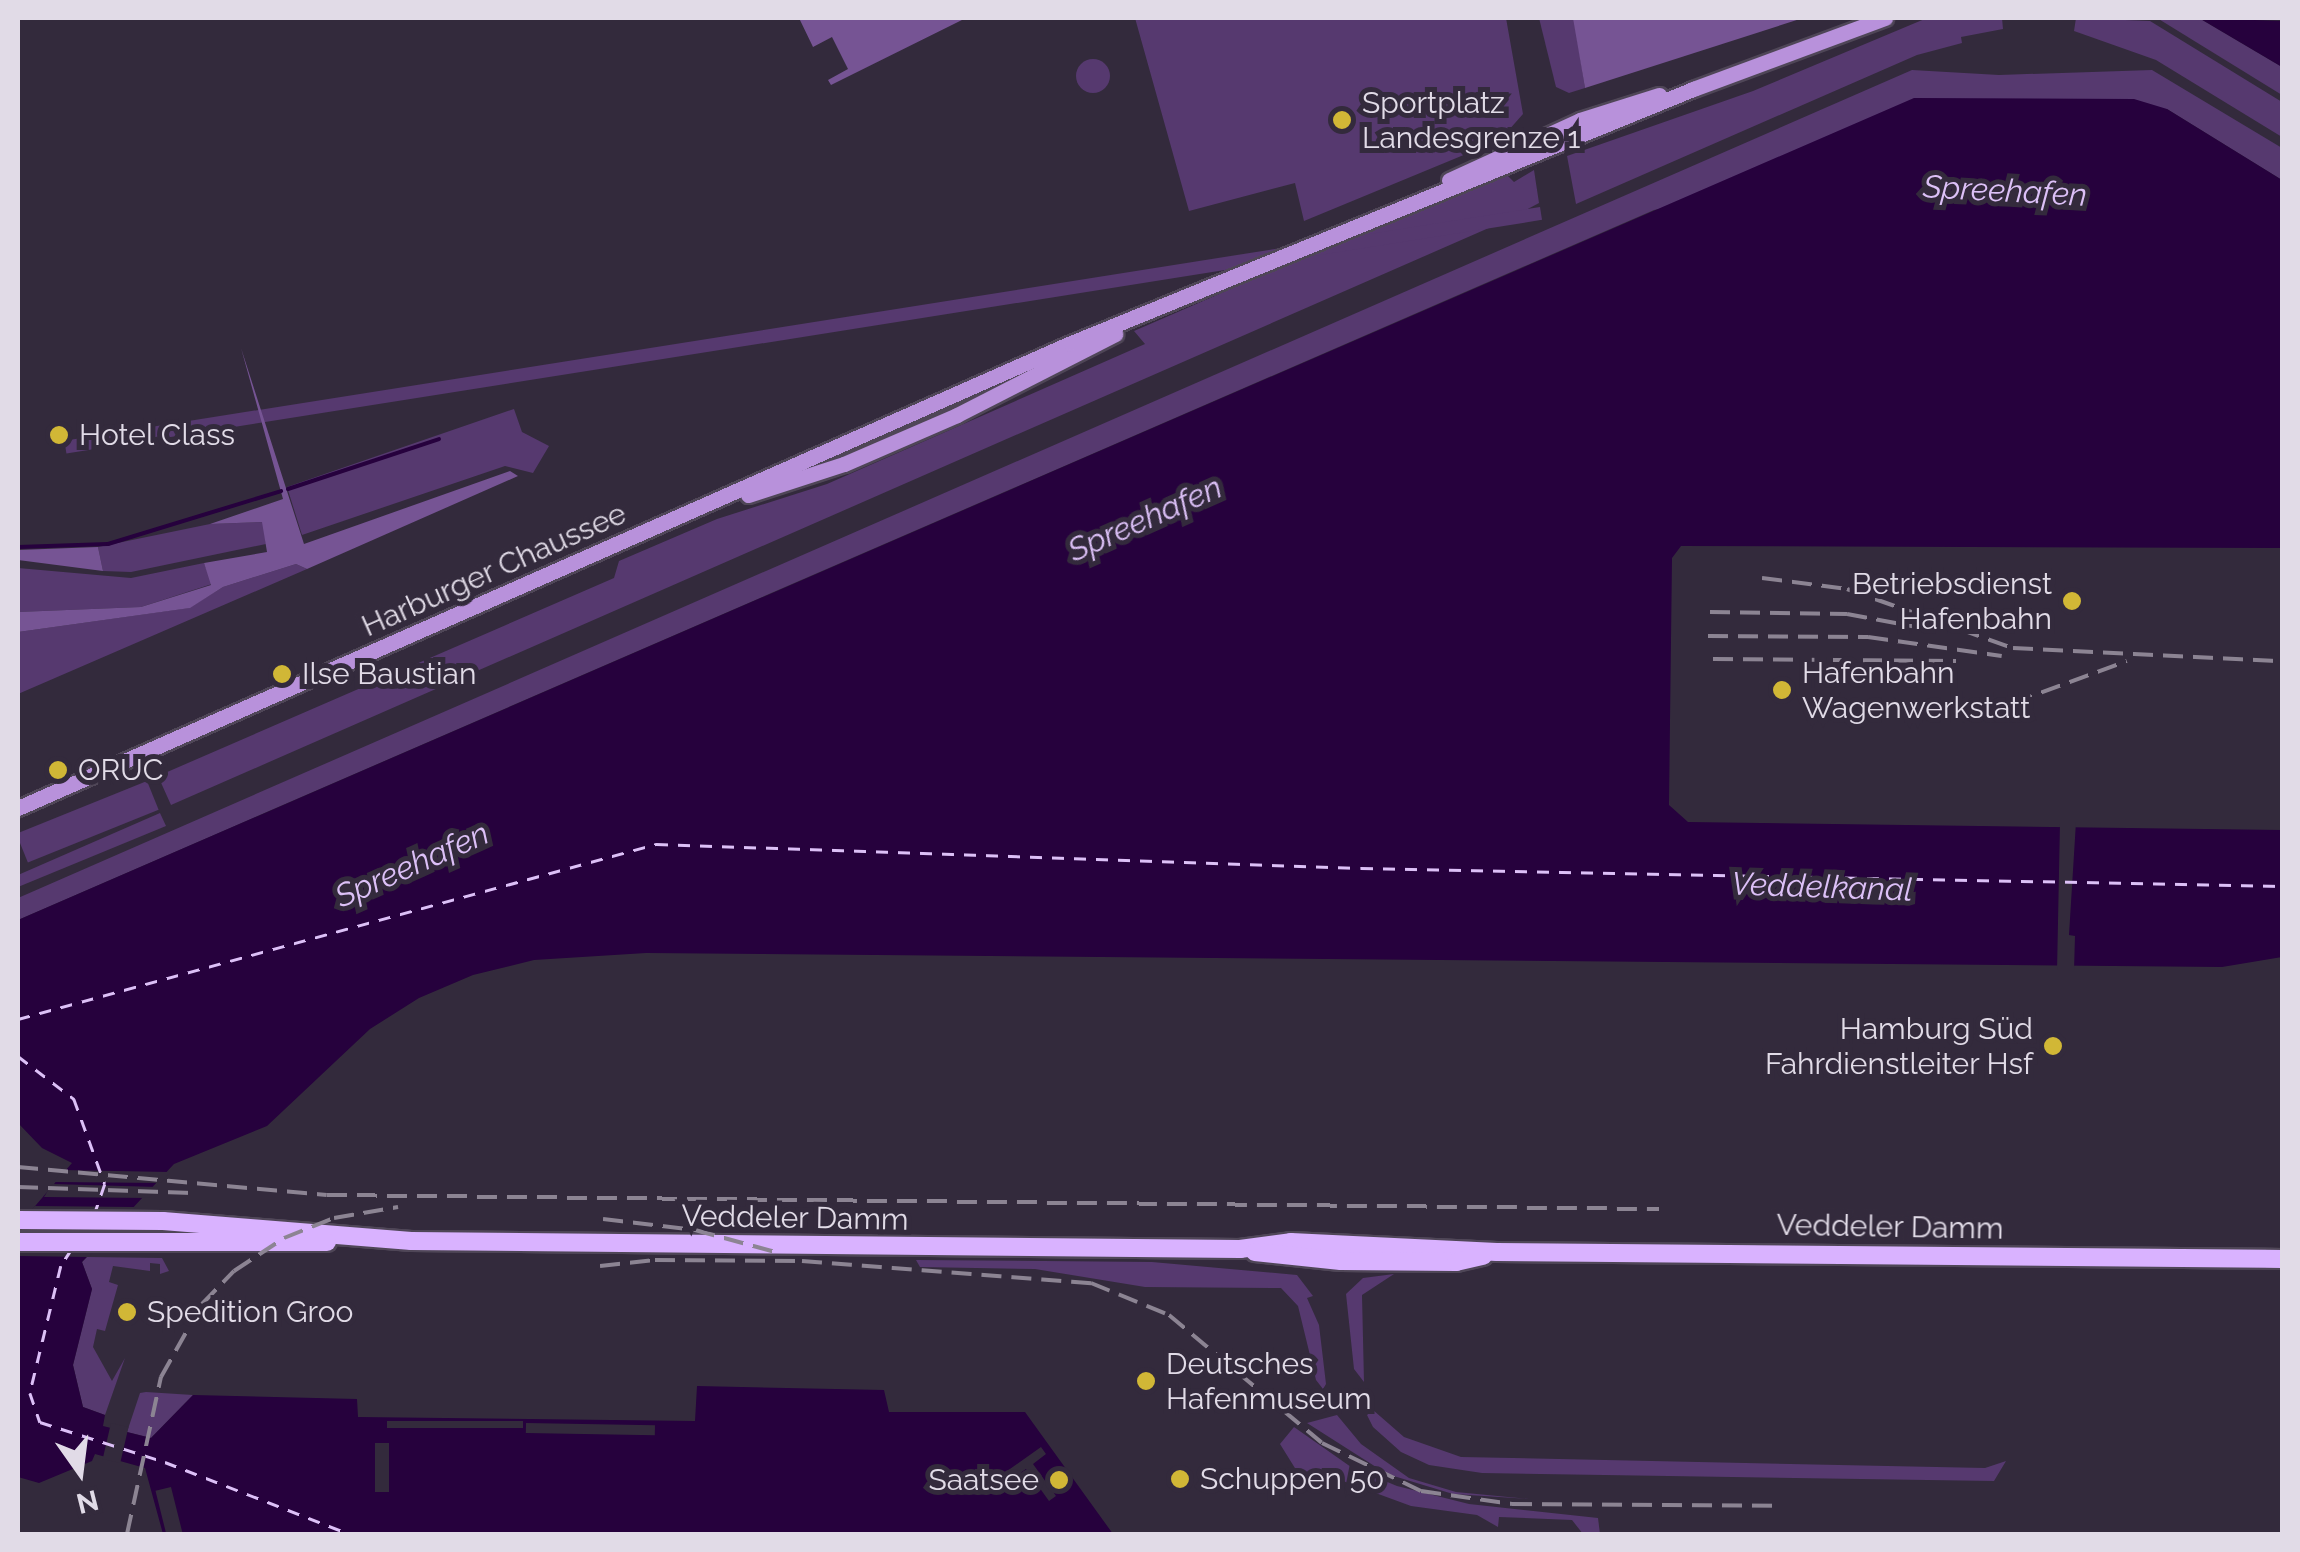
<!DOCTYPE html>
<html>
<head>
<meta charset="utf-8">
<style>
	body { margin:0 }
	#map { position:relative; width:2300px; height:1552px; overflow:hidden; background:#332a3c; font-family:Raleway,sans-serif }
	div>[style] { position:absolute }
	.green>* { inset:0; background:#56396f; transform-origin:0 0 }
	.round { border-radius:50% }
	.forest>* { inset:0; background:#765494 }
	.water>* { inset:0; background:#26013d }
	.pier>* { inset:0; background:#332a3c; transform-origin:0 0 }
	.stream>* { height:4px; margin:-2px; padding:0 2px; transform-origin:2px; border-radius:2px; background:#26013d }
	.ferry>* { height:2.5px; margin-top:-1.25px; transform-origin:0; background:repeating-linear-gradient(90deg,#dcc0f7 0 12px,transparent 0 22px) }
	.roads { filter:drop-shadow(2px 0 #4f4657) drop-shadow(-2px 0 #4f4657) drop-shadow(0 2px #4f4657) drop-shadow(0 -2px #4f4657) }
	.secondary>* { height:15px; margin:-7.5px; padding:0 7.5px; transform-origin:7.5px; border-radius:7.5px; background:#b891db }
	.primary>* { height:18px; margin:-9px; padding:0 9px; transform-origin:9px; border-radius:9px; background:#d9b2ff }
	.rail>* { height:4px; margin-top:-2px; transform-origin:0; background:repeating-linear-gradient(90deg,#8c8493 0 20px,transparent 0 30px) }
	.dots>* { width:28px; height:28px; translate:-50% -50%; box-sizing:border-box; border:5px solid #332a3c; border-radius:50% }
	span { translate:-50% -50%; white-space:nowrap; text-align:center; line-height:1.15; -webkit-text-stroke:10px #332a3c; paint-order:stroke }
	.poi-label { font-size:30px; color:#e1dbe7 }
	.left { translate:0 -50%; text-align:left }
	.right { translate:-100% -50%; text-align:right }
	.street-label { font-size:30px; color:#e1dbe7 }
	.water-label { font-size:32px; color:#dcc0f7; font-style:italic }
	.frame { position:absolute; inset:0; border:20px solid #e1dbe7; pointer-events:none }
	.north { position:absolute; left:30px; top:1422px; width:100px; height:100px; -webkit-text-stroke:8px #332a3c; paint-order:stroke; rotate:166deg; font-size:28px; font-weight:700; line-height:40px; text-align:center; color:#e1dbe7 }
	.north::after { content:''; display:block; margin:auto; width:35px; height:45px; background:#e1dbe7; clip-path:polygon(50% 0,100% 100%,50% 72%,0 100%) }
</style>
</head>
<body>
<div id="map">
	<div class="green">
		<i style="clip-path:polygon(1135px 18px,1506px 18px,1523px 114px,1500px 140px,1304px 221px,1295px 183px,1189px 211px)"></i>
		<i style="clip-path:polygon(1539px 18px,1574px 18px,1585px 88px,1569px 93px,1556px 87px)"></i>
		<i style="clip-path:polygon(1927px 18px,2002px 18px,2003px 29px,1961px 37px,1962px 43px,1917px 55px,1576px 204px,1567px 156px,1753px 91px)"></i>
		<i style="clip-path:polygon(2076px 18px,2150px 21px,2282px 102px,2282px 137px,2156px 60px,2074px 31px)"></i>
		<i style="clip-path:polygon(2157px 18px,2199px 18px,2282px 67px,2282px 95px)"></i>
		<i class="round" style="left:1076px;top:59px;width:34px;height:34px"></i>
		<i style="clip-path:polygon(1912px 70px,1999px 75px,2152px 70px,2282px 148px,2282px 180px,2167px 109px,1654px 210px,18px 920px,18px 898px)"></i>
		<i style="clip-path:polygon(1534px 170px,1539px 203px,1507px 220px,171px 805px,158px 776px,614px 578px,619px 561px,717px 519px,827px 484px,1145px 344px,1134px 331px,1415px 209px,1507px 175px,1514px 182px)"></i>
		<i style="left:1540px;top:207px;width:13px;height:1494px;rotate:81deg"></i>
		<i style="clip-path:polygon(514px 409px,522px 432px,549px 446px,533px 473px,505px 466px,302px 535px,287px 487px)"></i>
		<i style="clip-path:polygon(263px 522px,266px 544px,131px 572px,103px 571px,98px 547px,210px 524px)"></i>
		<i style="clip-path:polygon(204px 563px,212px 584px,141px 607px,18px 612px,18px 568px,131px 578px)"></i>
		<i style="clip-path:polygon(296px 564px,307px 569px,18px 694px,18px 632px,189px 608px,223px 587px)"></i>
		<i style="left:147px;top:781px;width:31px;height:141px;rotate:68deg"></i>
		<i style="clip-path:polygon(160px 813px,166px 826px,18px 887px,18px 875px)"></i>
		<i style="clip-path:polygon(87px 1257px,162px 1258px,169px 1271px,160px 1274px,160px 1264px,150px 1263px,150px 1271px,113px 1266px,109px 1282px,118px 1285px,105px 1331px,97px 1329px,93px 1347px,112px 1381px,125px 1358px,105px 1415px,83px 1407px,73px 1365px,92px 1289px,82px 1262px)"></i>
		<i style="clip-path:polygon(916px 1260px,1152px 1262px,1297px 1275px,1313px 1296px,1307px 1298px,1319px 1325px,1326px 1384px,1323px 1389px,1316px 1380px,1298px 1306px,1281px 1288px,1145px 1287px,1035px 1269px,920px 1267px)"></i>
		<i style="clip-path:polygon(1394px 1274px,1362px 1295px,1364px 1382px,1354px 1369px,1346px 1294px,1363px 1278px)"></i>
		<i style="clip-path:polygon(140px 1393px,146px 1392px,193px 1395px,151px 1438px,127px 1432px)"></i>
		<i style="clip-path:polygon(1373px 1410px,1404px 1437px,1461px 1457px,1985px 1468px,2006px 1461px,1994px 1481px,1482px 1473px,1429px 1465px,1401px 1452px,1373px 1427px,1367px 1415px)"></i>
		<i style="clip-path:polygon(1337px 1415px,1361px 1444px,1409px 1478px,1456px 1492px,1529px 1499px,1453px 1494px,1387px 1474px,1307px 1423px)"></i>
		<i style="clip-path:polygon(1294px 1427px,1351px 1467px,1397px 1486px,1469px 1504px,1598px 1518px,1600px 1534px,1583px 1534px,1572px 1520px,1499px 1517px,1498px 1527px,1477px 1515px,1411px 1506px,1332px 1477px,1298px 1473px,1280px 1444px)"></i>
	</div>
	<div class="forest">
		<i style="clip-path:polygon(799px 18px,966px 18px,831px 85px,828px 80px,848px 69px,832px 37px,813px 47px)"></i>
		<i style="clip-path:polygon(1573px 18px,1803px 18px,1585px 88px)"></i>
		<i style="clip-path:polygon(241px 348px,304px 544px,510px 471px,518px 476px,307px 569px,296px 564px,223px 587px,190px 608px,18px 632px,18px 612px,141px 607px,211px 585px,204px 563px,267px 552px,262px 522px,210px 524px,283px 499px)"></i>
		<i style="clip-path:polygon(98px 547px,103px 571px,18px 560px,18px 550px)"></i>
	</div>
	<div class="water">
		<i style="clip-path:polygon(2199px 18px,2282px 21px,2282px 67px)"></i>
		<i style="clip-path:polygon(1914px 98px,2134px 99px,2167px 109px,2282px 180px,2282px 548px,1681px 546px,1672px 558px,1669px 805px,1688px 822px,2282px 830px,2282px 957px,2222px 967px,646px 953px,534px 960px,473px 975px,419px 998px,370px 1029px,267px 1126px,174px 1164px,82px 1262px,92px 1289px,73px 1365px,83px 1407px,105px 1415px,103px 1426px,151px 1438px,193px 1395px,357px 1399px,358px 1417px,695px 1421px,697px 1386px,884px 1390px,889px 1412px,1025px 1412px,1113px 1534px,163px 1534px,145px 1468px,95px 1454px,92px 1461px,39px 1483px,18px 1477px,18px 1226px,72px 1163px,42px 1148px,18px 1123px,18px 920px)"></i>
	</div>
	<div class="pier">
		<i style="clip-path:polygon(2060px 822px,2076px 822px,2069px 935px,2075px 936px,2074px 971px,2057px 971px)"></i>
		<i style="clip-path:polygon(62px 1170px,170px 1172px,161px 1183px,54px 1182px)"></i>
		<i style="clip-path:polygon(52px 1184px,158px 1187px,149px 1198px,44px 1197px)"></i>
		<i style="clip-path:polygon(35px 1206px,136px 1207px,89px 1257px,18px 1256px,18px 1223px)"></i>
		<i style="left:387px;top:1421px;width:136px;height:7px"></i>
		<i style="left:111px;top:1423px;width:18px;height:37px;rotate:13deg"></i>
		<i style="left:526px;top:1423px;width:129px;height:10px;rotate:1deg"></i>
		<i style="left:375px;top:1443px;width:14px;height:49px"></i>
		<i style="clip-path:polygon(1041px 1447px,1046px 1454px,1033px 1464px,1056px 1496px,1049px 1501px,1026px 1469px,1005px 1483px,1000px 1476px)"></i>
		<i style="left:171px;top:1487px;width:49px;height:16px;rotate:76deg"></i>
	</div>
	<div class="stream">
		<i style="left:288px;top:489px;width:159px;rotate:-18.3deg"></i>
		<i style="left:18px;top:547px;width:90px;rotate:-1.9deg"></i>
		<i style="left:108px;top:544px;width:181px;rotate:-17deg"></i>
	</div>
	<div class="ferry">
		<i style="left:18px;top:1019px;width:662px;rotate:-15.34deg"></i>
		<i style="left:656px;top:844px;width:705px;rotate:1.95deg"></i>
		<i style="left:1361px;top:868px;width:921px;rotate:1.12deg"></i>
		<i style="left:18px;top:1056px;width:71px;rotate:37.5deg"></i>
		<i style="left:74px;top:1099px;width:90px;rotate:70deg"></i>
		<i style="left:105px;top:1184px;width:31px;rotate:109deg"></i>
		<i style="left:72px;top:1249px;width:20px;rotate:123deg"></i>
		<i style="left:61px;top:1266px;width:131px;rotate:103.7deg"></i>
		<i style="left:30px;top:1393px;width:31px;rotate:71deg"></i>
		<i style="left:40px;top:1422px;width:131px;rotate:17.7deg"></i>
		<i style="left:165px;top:1462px;width:199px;rotate:21.3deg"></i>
	</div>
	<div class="roads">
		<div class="secondary">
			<i style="left:1449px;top:180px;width:144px;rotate:-24.6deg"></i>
			<i style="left:1580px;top:120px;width:83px;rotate:-17.6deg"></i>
			<i style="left:748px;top:495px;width:101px;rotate:-17.9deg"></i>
			<i style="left:844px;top:464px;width:123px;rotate:-23.4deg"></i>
			<i style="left:957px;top:415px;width:178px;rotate:-27.1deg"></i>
			<i style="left:18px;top:808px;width:1151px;rotate:-23.83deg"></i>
			<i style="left:1071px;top:343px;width:672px;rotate:-22.21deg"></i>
			<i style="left:1693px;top:89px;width:205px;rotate:-20.3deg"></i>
		</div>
		<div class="primary">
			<i style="left:18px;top:1220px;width:145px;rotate:0.4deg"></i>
			<i style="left:163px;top:1221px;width:249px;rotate:4.6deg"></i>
			<i style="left:411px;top:1241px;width:829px;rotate:0.55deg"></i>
			<i style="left:1240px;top:1249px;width:51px;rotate:-7.8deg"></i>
			<i style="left:1291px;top:1242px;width:206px;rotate:2.8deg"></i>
			<i style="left:1497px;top:1252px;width:785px;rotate:0.51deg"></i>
			<i style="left:18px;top:1242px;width:309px"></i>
			<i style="left:1255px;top:1252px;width:86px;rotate:6deg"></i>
			<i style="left:1341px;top:1261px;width:115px;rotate:0.5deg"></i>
			<i style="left:1456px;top:1262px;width:28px;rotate:-13deg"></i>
		</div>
	</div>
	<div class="rail">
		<i style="left:1762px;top:578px;width:86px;rotate:7.4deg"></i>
		<i style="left:1847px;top:589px;width:176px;rotate:19.6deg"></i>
		<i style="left:2013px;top:648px;width:269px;rotate:2.8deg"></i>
		<i style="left:1710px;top:612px;width:137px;rotate:0.8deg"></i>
		<i style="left:1847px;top:614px;width:71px;rotate:10.5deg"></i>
		<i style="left:1708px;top:636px;width:160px;rotate:0.4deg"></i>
		<i style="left:1868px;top:637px;width:135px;rotate:8.1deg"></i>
		<i style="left:1713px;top:659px;width:243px;rotate:0.5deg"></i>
		<i style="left:1849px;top:704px;width:117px;rotate:0.5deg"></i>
		<i style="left:1849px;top:719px;width:136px;rotate:-2.5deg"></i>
		<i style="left:1985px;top:713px;width:151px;rotate:-20.1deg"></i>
		<i style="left:18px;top:1167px;width:310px;rotate:5.2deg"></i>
		<i style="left:327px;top:1195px;width:1332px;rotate:0.6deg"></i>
		<i style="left:18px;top:1187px;width:174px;rotate:2deg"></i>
		<i style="left:603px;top:1219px;width:93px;rotate:6.8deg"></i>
		<i style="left:695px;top:1230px;width:87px;rotate:15.3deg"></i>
		<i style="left:600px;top:1266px;width:55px;rotate:-6.2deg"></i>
		<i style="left:655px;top:1260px;width:147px;rotate:0.4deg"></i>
		<i style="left:802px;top:1261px;width:290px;rotate:4.4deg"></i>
		<i style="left:1091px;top:1283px;width:84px;rotate:22.3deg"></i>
		<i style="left:1169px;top:1315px;width:199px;rotate:39.9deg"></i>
		<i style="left:1322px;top:1443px;width:110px;rotate:25.9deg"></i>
		<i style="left:1421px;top:1491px;width:92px;rotate:8.1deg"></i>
		<i style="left:1512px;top:1504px;width:268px;rotate:0.4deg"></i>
		<i style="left:127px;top:1534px;width:161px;rotate:-77.8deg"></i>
		<i style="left:161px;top:1377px;width:84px;rotate:-60.7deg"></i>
		<i style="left:202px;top:1304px;width:46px;rotate:-45.9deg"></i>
		<i style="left:234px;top:1271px;width:60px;rotate:-33.4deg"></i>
		<i style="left:284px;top:1238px;width:54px;rotate:-21.8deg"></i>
		<i style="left:334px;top:1218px;width:65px;rotate:-9.8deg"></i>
	</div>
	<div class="dots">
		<i style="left:1342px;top:120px;background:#d1b736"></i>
		<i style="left:59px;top:435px;background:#d1b736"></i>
		<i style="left:2072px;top:601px;background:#d1b736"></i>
		<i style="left:282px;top:674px;background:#d1b736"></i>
		<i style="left:1782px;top:690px;background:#d1b736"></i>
		<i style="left:58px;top:770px;background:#d1b736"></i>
		<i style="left:2053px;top:1046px;background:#d1b736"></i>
		<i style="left:127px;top:1312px;background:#d1b736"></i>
		<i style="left:1146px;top:1381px;background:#d1b736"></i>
		<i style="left:1180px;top:1479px;background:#d1b736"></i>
		<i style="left:1059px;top:1480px;background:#d1b736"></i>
	</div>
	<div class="poi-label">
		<span class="left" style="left:1362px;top:120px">Sportplatz<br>Landesgrenze 1</span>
		<span class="left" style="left:79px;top:435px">Hotel Class</span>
		<span class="right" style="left:2052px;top:601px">Betriebsdienst<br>Hafenbahn</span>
		<span class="left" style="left:1802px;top:690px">Hafenbahn<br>Wagenwerkstatt</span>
		<span class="left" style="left:302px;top:674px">Ilse Baustian</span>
		<span class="left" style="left:78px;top:770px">ORUC</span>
		<span class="right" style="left:2033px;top:1046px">Hamburg Süd<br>Fahrdienstleiter Hsf</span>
		<span class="left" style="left:147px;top:1312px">Spedition Groo</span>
		<span class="left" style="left:1166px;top:1381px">Deutsches<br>Hafenmuseum</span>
		<span class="left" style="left:1200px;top:1479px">Schuppen 50</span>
		<span class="right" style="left:1039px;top:1480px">Saatsee</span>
	</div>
	<div class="street-label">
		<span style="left:494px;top:570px;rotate:-24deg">Harburger Chaussee</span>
		<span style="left:795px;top:1218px;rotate:1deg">Veddeler Damm</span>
		<span style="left:1890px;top:1227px;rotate:1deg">Veddeler Damm</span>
	</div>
	<div class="water-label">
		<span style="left:2005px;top:191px;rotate:3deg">Spreehafen</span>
		<span style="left:1145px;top:519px;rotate:-24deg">Spreehafen</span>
		<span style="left:412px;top:865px;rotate:-24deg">Spreehafen</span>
		<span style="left:1822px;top:887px;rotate:2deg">Veddelkanal</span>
	</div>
	<div class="frame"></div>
	<div class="north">N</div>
</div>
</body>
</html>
